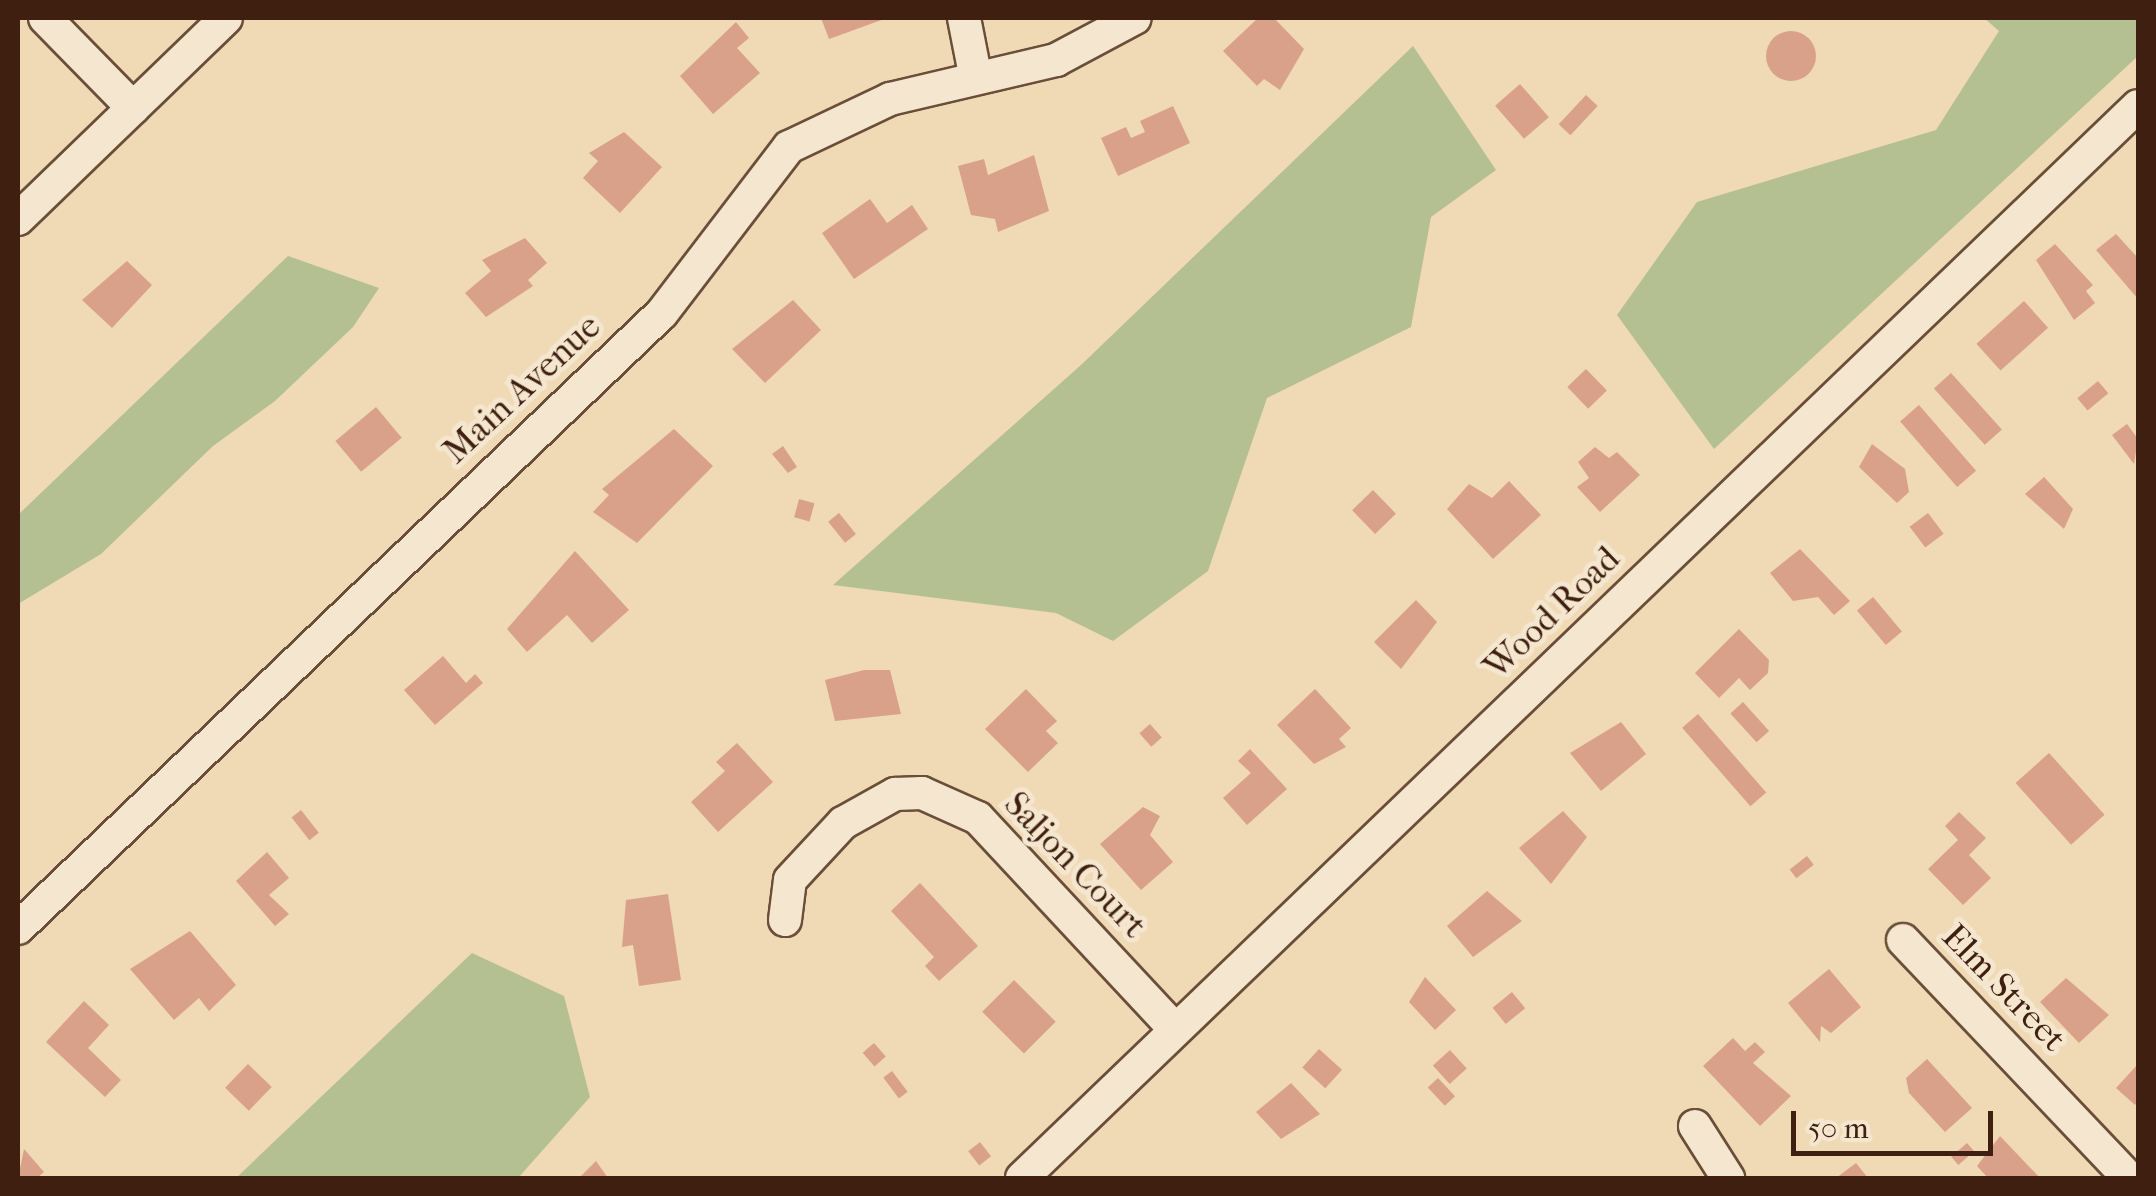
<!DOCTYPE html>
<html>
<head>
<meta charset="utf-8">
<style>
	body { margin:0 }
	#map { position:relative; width:2156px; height:1196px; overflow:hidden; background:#f0d9b5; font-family:"IM FELL French Canon",serif }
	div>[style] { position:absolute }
	.green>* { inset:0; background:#b4c091 }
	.building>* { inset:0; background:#daa18a; transform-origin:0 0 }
	.round { border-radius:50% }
	.roads { filter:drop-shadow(2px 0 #6a4e39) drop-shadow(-2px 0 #6a4e39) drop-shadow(0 2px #6a4e39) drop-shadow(0 -2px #6a4e39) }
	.street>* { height:32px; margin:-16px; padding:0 16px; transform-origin:16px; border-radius:16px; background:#f5e6cf }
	span { translate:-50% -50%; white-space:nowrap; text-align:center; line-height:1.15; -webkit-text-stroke:10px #f5e6cf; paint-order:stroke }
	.street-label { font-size:35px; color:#3e1f10 }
	.frame { position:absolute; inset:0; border:20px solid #3e1f10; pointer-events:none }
	.scale { position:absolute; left:1791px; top:1111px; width:202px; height:45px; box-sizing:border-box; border:5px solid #3e1f10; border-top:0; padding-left:12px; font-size:30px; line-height:35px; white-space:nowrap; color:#3e1f10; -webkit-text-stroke:8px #f5e6cf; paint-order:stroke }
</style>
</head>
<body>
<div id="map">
	<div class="green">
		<i style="clip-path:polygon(1984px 18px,2138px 18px,2138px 56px,1714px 449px,1617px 315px,1697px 202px,1936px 130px,1999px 31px)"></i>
		<i style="clip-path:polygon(1413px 46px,1496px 170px,1431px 217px,1411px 327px,1267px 398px,1208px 571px,1113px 641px,1056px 613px,833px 585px,1081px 365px)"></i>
		<i style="clip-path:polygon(288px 256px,379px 288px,353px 327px,275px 401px,213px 446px,101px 554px,18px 604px,18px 515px)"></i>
		<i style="clip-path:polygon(472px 953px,564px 996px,590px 1097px,518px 1178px,236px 1178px)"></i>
	</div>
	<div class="building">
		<i style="clip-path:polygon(821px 18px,887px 18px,829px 39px)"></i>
		<i style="clip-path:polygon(1258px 18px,1274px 18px,1304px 49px,1280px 90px,1264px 79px,1257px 86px,1223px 51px)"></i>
		<i style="clip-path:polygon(736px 22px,749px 38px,737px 48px,760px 73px,713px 114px,680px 76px)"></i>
		<i class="round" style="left:1766px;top:31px;width:50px;height:50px"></i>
		<i style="left:1520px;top:84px;width:44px;height:33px;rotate:49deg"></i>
		<i style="left:1586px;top:95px;width:16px;height:40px;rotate:43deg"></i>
		<i style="clip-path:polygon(1173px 106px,1190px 143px,1118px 176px,1101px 138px,1126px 127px,1131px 138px,1145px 132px,1140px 121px)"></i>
		<i style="clip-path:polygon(624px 132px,662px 167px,620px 213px,583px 178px,598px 161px,589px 153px)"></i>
		<i style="clip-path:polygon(1034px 155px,1049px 211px,998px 232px,995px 219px,971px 215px,958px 166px,984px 159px,988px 175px)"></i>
		<i style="clip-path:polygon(870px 199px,887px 223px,912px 205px,928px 229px,854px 279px,822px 233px)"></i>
		<i style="clip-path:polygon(2116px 234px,2138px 258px,2138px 299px,2096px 250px)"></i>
		<i style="clip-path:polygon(525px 238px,547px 263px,528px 280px,533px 286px,486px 317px,465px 293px,491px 271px,482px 260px)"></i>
		<i style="clip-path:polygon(2055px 244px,2093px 285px,2086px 291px,2095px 303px,2074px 320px,2036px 260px)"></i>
		<i style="clip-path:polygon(127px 261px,152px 285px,112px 328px,82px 300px)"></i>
		<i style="clip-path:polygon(793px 300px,821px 330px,765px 383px,732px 349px)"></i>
		<i style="left:2024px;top:301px;width:36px;height:64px;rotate:48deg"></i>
		<i style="left:1586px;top:369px;width:30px;height:26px;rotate:46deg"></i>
		<i style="left:1951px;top:373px;width:76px;height:23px;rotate:48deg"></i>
		<i style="left:2098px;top:381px;width:16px;height:27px;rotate:50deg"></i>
		<i style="left:1919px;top:405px;width:87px;height:25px;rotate:49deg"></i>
		<i style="left:376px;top:407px;width:40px;height:53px;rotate:50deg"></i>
		<i style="clip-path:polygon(2127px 424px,2138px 439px,2134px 464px,2112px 435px)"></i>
		<i style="clip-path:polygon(674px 429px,713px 466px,637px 543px,593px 512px,609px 495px,602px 489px)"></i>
		<i style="clip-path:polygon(1872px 444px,1905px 469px,1909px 492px,1897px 503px,1859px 467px)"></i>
		<i style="clip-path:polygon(783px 446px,797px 467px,788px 473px,772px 454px)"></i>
		<i style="clip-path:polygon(1595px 447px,1609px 458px,1617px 452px,1640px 475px,1600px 512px,1577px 487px,1589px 478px,1578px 462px)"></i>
		<i style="clip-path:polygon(2044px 477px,2073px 509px,2064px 529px,2025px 494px)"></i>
		<i style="clip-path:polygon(1509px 481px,1541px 515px,1493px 559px,1447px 509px,1469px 484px,1492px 498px)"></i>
		<i style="left:1373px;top:490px;width:33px;height:29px;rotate:46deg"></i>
		<i style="left:799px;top:499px;width:16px;height:19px;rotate:15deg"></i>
		<i style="left:839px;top:513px;width:27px;height:14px;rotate:51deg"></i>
		<i style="left:1928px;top:513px;width:26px;height:23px;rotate:53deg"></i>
		<i style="clip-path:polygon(1800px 549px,1850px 601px,1834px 615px,1818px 597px,1793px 601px,1770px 573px)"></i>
		<i style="clip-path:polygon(575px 551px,629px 610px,592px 643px,567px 615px,527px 652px,507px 629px)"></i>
		<i style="left:1873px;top:597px;width:45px;height:21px;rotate:50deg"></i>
		<i style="clip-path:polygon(1416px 600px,1437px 622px,1401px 669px,1374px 642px)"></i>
		<i style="clip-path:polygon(1739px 629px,1769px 660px,1768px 673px,1750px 690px,1739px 678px,1719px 698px,1695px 673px)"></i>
		<i style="clip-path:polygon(443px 656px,466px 683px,475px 674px,483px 683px,435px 725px,404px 690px)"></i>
		<i style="clip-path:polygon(864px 670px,890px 670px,901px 714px,835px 721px,825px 680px)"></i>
		<i style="clip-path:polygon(1026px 689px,1057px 721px,1046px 731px,1058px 743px,1028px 772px,985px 729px)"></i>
		<i style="clip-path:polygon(1315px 689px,1351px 728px,1339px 739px,1346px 747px,1314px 764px,1277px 725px)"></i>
		<i style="left:1743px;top:702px;width:39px;height:17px;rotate:48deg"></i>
		<i style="left:1698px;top:714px;width:104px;height:21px;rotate:49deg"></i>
		<i style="clip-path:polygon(1621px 722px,1646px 754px,1601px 791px,1570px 753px)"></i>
		<i style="left:1150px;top:724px;width:18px;height:14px;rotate:49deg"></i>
		<i style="clip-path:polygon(737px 743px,773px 782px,718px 832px,691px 802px,725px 771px,716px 762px)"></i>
		<i style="clip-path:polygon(1250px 749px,1287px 789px,1247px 825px,1223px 798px,1251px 773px,1238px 761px)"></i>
		<i style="left:2049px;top:753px;width:83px;height:45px;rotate:48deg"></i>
		<i style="clip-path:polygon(1143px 807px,1160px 816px,1150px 835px,1173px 862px,1141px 890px,1100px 844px)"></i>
		<i style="left:301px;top:810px;width:29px;height:12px;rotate:52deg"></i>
		<i style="clip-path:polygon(1563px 811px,1587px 837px,1551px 884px,1519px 848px)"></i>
		<i style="clip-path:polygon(1959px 812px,1986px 838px,1969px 855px,1991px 878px,1963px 905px,1928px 869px,1958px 840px,1945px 826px)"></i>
		<i style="clip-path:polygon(267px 852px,289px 878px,269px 895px,289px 914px,275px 926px,236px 881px)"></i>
		<i style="left:1807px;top:856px;width:11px;height:22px;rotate:52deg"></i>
		<i style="clip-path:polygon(920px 883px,978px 946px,939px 981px,925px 966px,934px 957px,891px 911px)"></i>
		<i style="clip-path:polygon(1487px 891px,1522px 921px,1473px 957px,1447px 926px)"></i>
		<i style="clip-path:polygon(668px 894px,681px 980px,639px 986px,633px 945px,622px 947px,626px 900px)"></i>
		<i style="clip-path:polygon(190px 931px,236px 985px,209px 1011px,199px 998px,174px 1020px,130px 969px)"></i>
		<i style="clip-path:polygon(1829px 969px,1861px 1007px,1831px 1033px,1821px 1026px,1820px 1042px,1788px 1003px)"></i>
		<i style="clip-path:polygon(1425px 977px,1456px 1010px,1435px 1030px,1409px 1002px)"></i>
		<i style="clip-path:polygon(2066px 978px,2109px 1015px,2079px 1043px,2040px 1002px)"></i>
		<i style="left:1014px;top:980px;width:59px;height:45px;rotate:45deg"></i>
		<i style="left:1512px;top:992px;width:21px;height:25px;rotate:51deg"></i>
		<i style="clip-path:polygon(84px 1001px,109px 1025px,88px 1048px,121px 1080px,105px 1097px,46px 1042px)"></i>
		<i style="clip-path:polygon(1733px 1038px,1745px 1051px,1755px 1042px,1765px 1052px,1753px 1063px,1791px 1096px,1760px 1126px,1703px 1066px)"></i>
		<i style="left:874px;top:1043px;width:18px;height:15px;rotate:49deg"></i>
		<i style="left:1319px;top:1049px;width:31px;height:25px;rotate:42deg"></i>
		<i style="left:1450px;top:1050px;width:25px;height:23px;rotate:48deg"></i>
		<i style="clip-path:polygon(1927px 1059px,1972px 1108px,1945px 1132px,1909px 1093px,1906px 1078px)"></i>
		<i style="left:248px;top:1064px;width:33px;height:33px;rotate:44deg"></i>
		<i style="clip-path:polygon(2138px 1064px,2138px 1101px,2135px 1105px,2116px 1088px)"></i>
		<i style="left:892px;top:1071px;width:26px;height:11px;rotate:53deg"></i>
		<i style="left:1438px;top:1078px;width:25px;height:14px;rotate:47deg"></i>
		<i style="clip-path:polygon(1291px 1083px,1320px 1114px,1281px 1139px,1256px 1112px)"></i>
		<i style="clip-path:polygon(2000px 1136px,2040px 1178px,1988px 1178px,1977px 1166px)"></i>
		<i style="left:980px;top:1142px;width:18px;height:15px;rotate:52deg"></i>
		<i style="left:1967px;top:1143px;width:11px;height:21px;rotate:49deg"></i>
		<i style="clip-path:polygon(24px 1149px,44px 1172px,37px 1178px,18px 1178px)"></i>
		<i style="clip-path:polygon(596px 1161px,608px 1178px,579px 1178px)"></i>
		<i style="clip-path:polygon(1856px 1163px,1868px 1178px,1836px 1178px)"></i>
	</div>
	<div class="roads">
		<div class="street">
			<i style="left:45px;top:18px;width:126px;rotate:45.6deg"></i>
			<i style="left:964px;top:18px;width:57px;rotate:78.9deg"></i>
			<i style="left:18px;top:219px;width:289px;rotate:-44deg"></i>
			<i style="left:785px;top:920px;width:40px;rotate:-82.9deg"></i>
			<i style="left:790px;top:880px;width:78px;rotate:-47.1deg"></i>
			<i style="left:843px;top:823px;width:60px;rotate:-29.1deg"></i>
			<i style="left:895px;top:794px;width:27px;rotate:-2deg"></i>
			<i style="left:922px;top:793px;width:61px;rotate:24.1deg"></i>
			<i style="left:978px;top:818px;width:289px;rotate:47deg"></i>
			<i style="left:18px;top:928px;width:890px;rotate:-43.68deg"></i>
			<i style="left:662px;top:313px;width:209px;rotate:-52.6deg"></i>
			<i style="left:789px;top:147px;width:112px;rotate:-25.4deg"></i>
			<i style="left:890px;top:99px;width:171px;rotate:-13.2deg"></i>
			<i style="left:1056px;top:60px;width:89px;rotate:-28deg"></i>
			<i style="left:1903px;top:940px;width:328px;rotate:46.5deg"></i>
			<i style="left:1695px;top:1126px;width:62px;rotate:57.6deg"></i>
			<i style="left:1022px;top:1178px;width:1547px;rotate:-43.85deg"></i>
		</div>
	</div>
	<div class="street-label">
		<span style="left:522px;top:389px;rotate:-43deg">Main Avenue</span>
		<span style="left:1552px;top:613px;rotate:-44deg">Wood Road</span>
		<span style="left:1075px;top:865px;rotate:46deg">Saljon Court</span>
		<span style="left:2004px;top:988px;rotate:46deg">Elm Street</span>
	</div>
	<div class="frame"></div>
	<div class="scale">50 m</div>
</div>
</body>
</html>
